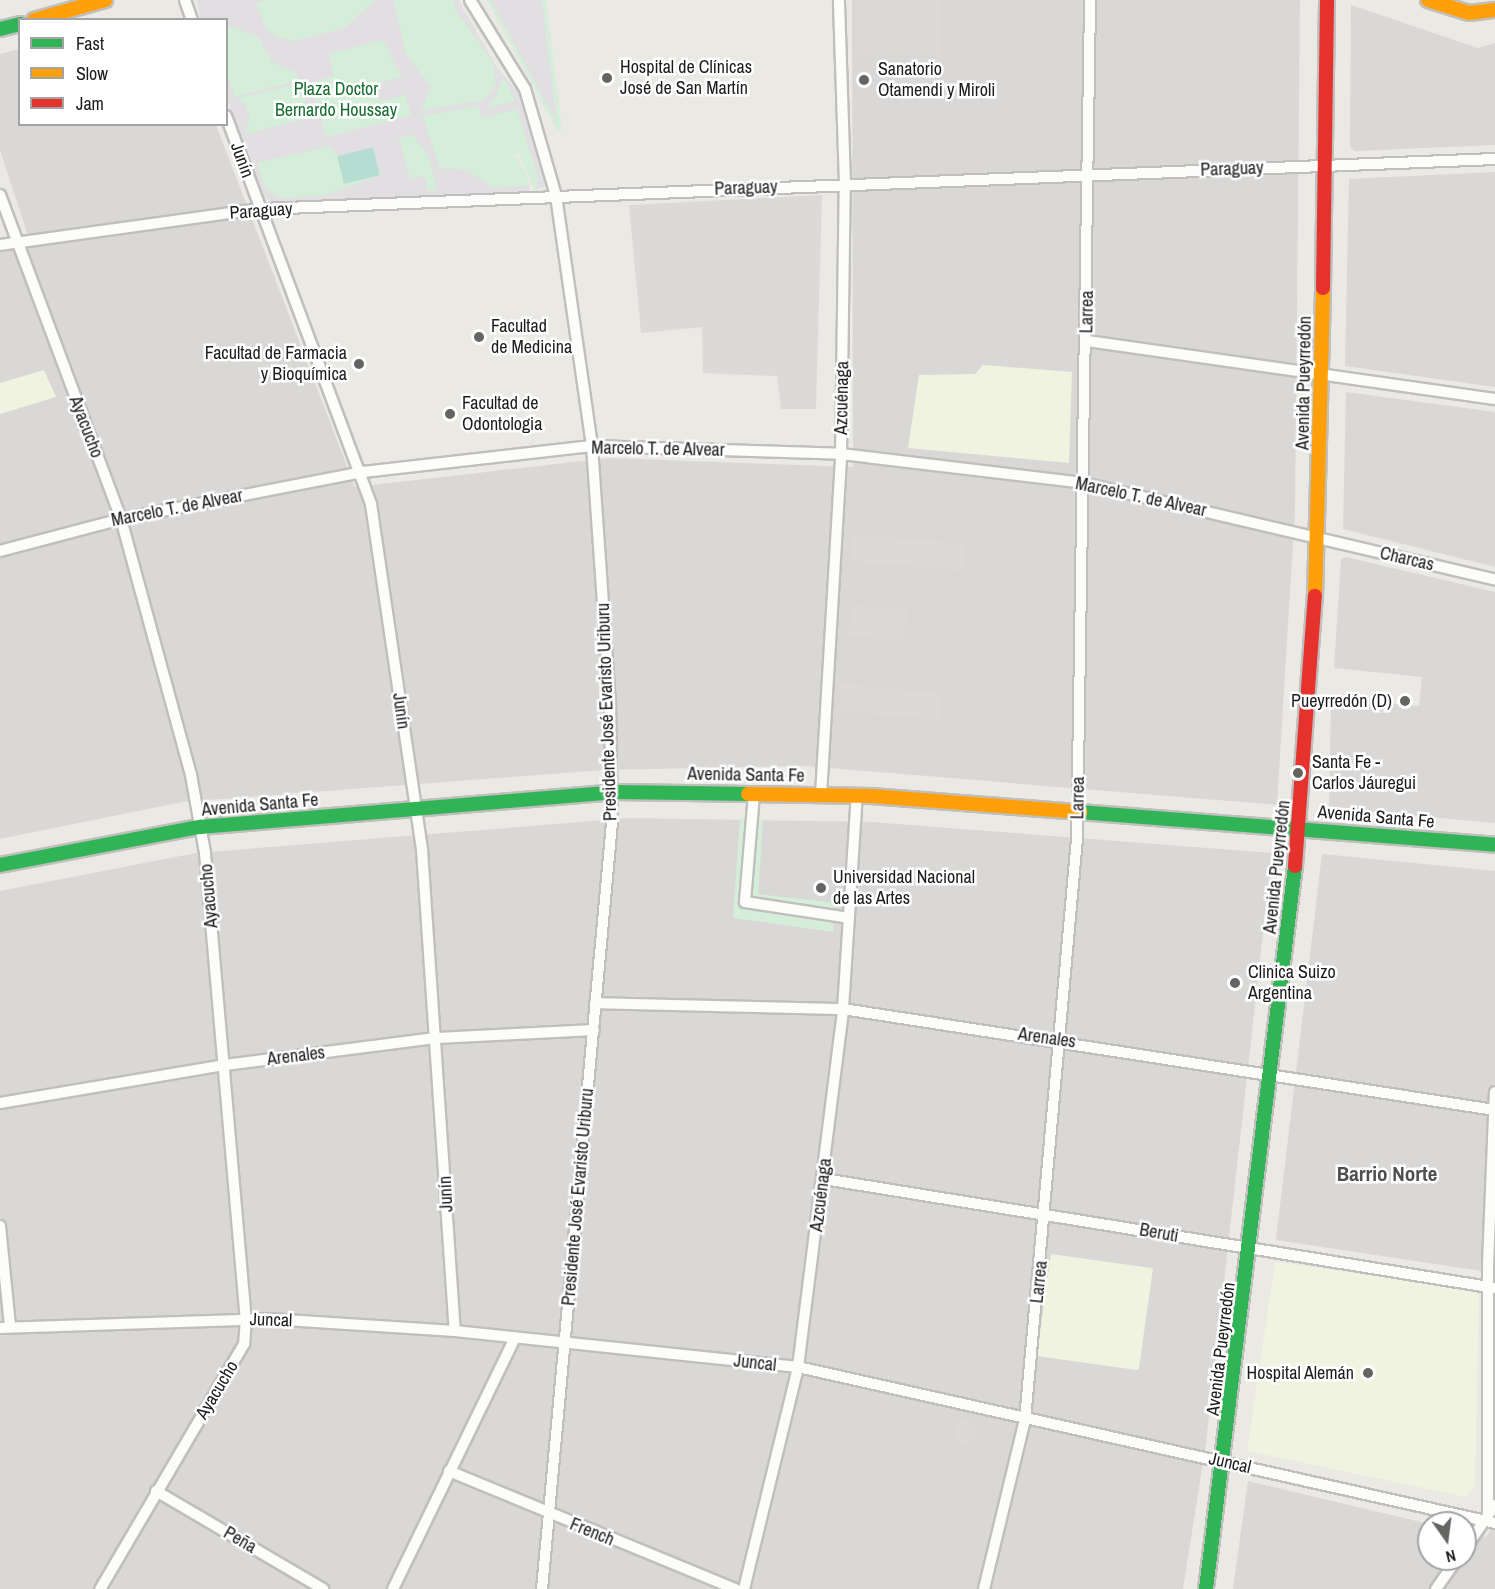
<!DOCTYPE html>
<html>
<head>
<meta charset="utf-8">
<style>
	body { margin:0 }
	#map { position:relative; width:1495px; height:1589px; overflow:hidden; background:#eae9e4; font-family:"Archivo Narrow",sans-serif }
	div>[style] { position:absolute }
	.residential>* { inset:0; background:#d9d8d6 }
	.education>* { inset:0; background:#f0f3e0; transform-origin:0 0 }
	.park>* { inset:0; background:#d5eed9 }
	.pitch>* { inset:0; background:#b5ddd2; transform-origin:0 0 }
	.parking>* { inset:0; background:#dbdad8; transform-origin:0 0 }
	.round { border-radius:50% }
	.plaza>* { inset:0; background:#e1dfe2 }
	.roads { filter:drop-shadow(2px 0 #c0bfbd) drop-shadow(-2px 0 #c0bfbd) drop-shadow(0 2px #c0bfbd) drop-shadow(0 -2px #c0bfbd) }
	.street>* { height:10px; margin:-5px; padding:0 5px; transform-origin:5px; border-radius:5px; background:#fcfcfb }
	.fast>* { height:14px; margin:-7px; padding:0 7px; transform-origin:7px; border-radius:7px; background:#30b455 }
	.slow>* { height:14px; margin:-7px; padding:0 7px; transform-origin:7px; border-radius:7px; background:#ff9f0a }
	.jam>* { height:14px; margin:-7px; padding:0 7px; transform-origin:7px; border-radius:7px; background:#e5322d }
	.dots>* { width:16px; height:16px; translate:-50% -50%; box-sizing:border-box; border:3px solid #fff; border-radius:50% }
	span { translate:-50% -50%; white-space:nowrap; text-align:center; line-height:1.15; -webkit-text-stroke:5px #fff; paint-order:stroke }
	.poi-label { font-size:18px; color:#1c1c1c }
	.left { translate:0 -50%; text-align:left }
	.right { translate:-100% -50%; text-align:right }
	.park-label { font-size:18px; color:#176c2f }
	.street-label { font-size:18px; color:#1c1c1c }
	.quarter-label { font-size:21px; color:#4f4f4f; font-weight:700 }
	.legend { position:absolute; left:18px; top:18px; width:210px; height:108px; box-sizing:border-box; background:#fff; border:2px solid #a4a4a4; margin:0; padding:8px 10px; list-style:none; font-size:18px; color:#1c1c1c }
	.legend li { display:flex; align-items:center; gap:12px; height:30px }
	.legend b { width:30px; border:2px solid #a4a4a4 }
	.north { position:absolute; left:1417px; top:1511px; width:60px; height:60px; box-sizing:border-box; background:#fff; border:2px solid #a4a4a4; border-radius:50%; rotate:166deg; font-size:16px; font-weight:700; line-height:24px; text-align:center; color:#1c1c1c }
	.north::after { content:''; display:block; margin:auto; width:21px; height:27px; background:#646462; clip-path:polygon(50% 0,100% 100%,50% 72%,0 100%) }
</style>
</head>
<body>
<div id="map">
	<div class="residential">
		<i style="clip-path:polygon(852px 0,1300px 0,1295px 510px,1277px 805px,806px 766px,603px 770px,182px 802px,0 839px,0 251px,30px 242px,0 150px,0 54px,19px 49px,20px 124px,216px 125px,355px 487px,609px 458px,853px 467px)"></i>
		<i style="clip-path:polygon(1351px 5px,1478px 48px,1495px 43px,1495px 145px,1355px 151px,1350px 147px)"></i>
		<i style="clip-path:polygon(1495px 172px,1495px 387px,1345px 366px,1349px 179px)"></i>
		<i style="clip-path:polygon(1346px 392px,1495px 412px,1495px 567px,1343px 529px)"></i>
		<i style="clip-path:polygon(1346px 557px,1495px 592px,1495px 823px,1329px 808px,1331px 698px,1419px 706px,1422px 677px,1334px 668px,1341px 559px)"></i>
		<i style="clip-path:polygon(630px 818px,871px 822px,1272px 853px,1206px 1443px,1183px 1589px,0 1589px,0 891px,196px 853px)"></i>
		<i style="clip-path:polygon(1322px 854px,1495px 871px,1495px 1273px,1276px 1240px)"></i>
		<i style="clip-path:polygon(1248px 1481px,1429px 1524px,1429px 1559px,1465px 1559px,1465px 1532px,1486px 1537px,1495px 1524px,1495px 1589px,1233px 1589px)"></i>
	</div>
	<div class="education">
		<i style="clip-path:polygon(983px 365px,1072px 372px,1069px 463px,908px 448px,919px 375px,975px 374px)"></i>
		<i style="clip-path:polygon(44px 370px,56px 397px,0 414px,0 383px)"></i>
		<i style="left:1051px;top:1254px;width:103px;height:103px;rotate:8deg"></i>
		<i style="clip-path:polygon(1275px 1262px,1473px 1289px,1479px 1295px,1475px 1486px,1466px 1497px,1247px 1451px)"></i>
	</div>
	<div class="park">
		<i style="clip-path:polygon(197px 0,458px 0,497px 68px,520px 95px,545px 186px,535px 191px,519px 153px,515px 156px,527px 174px,529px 191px,271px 203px,262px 195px,227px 96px,226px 20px,200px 19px)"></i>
		<i style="clip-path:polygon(487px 0,546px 0,562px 130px,557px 130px)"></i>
		<i style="clip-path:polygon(740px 818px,763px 820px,758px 894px,835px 903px,833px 932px,733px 918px)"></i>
	</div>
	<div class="pitch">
		<i style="left:373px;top:147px;width:29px;height:37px;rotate:76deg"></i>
	</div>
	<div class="parking">
		<i style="left:857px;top:0;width:82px;height:56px"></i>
		<i style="clip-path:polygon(822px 195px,816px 409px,781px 409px,777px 376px,703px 373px,702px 327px,641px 333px,629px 205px)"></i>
		<i style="left:852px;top:534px;width:114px;height:27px;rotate:5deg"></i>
		<i style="left:851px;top:605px;width:56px;height:31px;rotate:5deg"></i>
		<i style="left:841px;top:684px;width:100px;height:27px;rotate:5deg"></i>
		<i class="round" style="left:954px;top:1421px;width:22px;height:22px"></i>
	</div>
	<div class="plaza">
		<i style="clip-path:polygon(evenodd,197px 0,264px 0,256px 3px,266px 28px,276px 37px,294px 41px,344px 28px,375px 0,394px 0,405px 52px,431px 87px,421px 110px,485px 100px,496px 83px,492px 61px,456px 11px,453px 0,458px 0,497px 68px,520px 95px,545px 186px,535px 191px,538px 179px,517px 109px,482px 118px,478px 106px,423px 116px,440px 168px,468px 170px,493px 188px,529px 185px,529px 191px,271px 203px,259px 191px,227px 97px,227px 75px,235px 97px,299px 80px,294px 72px,272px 62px,258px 37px,227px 25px,226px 20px,200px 19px,197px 0,383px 40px,401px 77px,375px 84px,380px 102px,405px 95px,411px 115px,326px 137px,311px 83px,334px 76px,329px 54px,383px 40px,197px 0,503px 77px,515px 101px,487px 108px,496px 95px,503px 77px,197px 0,300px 83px,311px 117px,245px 134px,250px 116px,246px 105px,236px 99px,300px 83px,197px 0,412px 135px,428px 155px,437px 190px,427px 191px,427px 180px,421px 176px,410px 179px,399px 138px,412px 135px,197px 0,330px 146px,337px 156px,373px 147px,380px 175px,325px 195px,280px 198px,265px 188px,257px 163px,330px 146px)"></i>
		<i style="clip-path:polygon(490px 0,542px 0,557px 123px,511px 38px)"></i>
	</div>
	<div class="roads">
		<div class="street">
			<i style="left:185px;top:0;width:21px;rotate:71deg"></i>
			<i style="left:470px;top:0;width:105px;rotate:58.3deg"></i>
			<i style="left:525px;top:89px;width:111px;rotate:73.8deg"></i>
			<i style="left:556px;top:196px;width:253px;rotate:81.8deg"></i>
			<i style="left:592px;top:446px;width:257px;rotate:86deg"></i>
			<i style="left:610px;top:702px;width:121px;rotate:89.1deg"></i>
			<i style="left:612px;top:823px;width:769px;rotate:95.22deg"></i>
			<i style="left:226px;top:116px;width:414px;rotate:69.5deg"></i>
			<i style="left:371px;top:504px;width:350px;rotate:81.6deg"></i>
			<i style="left:422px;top:850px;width:482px;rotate:86.1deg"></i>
			<i style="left:0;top:195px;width:346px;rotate:69.5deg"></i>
			<i style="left:121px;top:519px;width:265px;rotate:74.7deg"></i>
			<i style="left:191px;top:775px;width:79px;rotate:79.8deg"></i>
			<i style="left:205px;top:853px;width:467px;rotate:85deg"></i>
			<i style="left:246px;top:1318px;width:26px;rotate:94deg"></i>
			<i style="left:244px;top:1344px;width:284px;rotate:120.4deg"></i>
			<i style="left:0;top:245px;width:263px;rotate:-7.9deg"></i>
			<i style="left:261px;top:209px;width:1235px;rotate:-2.32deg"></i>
			<i style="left:1087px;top:341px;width:412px;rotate:8.1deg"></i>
			<i style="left:0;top:551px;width:125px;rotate:-14.8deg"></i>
			<i style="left:121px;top:519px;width:247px;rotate:-11deg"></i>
			<i style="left:363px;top:472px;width:230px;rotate:-6.5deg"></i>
			<i style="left:592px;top:446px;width:249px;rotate:1.8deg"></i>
			<i style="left:841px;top:454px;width:244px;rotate:6.8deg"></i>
			<i style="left:1083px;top:483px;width:423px;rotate:13.2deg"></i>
			<i style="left:754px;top:794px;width:108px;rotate:94.8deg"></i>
			<i style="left:745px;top:902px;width:105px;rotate:8.7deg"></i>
			<i style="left:821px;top:795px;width:342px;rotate:-86.6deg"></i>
			<i style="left:841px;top:454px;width:270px;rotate:-89.2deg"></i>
			<i style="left:845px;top:184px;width:184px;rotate:-91.9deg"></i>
			<i style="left:595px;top:1003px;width:248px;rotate:1.4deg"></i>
			<i style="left:843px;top:1009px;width:660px;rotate:8.81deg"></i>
			<i style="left:0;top:1103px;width:228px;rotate:-9.6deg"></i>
			<i style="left:225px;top:1065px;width:214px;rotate:-7.3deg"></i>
			<i style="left:437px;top:1038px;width:157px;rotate:-2.9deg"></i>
			<i style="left:824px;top:1179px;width:680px;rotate:9.23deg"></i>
			<i style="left:0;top:1226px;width:101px;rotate:84.3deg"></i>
			<i style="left:0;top:1328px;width:270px;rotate:-1.9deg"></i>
			<i style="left:270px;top:1319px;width:185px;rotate:3.7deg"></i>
			<i style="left:455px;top:1331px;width:345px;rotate:6deg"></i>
			<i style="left:798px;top:1367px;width:714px;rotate:12.62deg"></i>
			<i style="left:449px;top:1471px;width:310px;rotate:22.4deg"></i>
			<i style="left:156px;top:1491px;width:194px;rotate:30.4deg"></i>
			<i style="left:1488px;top:1519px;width:254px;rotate:-90deg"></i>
			<i style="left:1488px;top:1265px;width:173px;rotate:-87.7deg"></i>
			<i style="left:1465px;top:1549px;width:53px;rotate:-55.7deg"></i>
			<i style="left:393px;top:1589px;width:279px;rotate:-64.1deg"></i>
			<i style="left:744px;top:1589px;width:228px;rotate:-76.3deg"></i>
			<i style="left:798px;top:1367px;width:361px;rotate:-82.8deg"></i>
			<i style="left:843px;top:1009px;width:214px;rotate:-86.3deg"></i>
			<i style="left:984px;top:1589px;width:174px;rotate:-76.4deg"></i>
			<i style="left:1025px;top:1420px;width:584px;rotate:-84.89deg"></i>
			<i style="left:1077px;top:838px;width:838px;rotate:-89.11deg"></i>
			<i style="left:1436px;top:1589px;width:37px;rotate:-55deg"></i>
		</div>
		<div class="fast">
			<i style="left:0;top:29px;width:21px;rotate:-14deg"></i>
			<i style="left:1080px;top:812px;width:416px;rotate:4.5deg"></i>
			<i style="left:0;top:865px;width:204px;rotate:-10.8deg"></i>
			<i style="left:200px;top:827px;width:414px;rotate:-4.8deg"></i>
			<i style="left:613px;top:792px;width:135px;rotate:0.8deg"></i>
			<i style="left:1206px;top:1589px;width:728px;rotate:-82.98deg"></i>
		</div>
		<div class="slow">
			<i style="left:1428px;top:0;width:43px;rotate:17.6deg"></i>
			<i style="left:1469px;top:13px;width:26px;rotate:-7deg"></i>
			<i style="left:34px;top:20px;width:74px;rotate:-15.7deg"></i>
			<i style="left:1315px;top:596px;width:308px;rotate:-88.5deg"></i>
			<i style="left:748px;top:794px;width:123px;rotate:0.9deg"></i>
			<i style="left:871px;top:796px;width:210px;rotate:4.4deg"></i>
		</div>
		<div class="jam">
			<i style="left:1323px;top:288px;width:288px;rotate:-89.2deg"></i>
			<i style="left:1295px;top:866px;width:271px;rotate:-85.8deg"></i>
		</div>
	</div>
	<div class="dots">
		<i style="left:607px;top:78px;background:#646462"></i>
		<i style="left:864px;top:80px;background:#646462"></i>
		<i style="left:479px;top:337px;background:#646462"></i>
		<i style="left:359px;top:364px;background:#646462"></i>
		<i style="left:450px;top:414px;background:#646462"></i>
		<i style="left:1405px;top:701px;background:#646462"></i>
		<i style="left:1298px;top:773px;background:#646462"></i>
		<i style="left:821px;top:888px;background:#646462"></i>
		<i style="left:1235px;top:983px;background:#646462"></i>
		<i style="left:1368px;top:1373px;background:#646462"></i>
	</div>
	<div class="poi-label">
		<span class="left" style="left:620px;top:78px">Hospital de Clínicas<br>José de San Martín</span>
		<span class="left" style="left:878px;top:80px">Sanatorio<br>Otamendi y Miroli</span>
		<span class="left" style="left:491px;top:337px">Facultad<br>de Medicina</span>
		<span class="right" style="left:347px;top:364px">Facultad de Farmacia<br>y Bioquímica</span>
		<span class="left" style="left:462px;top:414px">Facultad de<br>Odontologia</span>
		<span class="right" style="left:1392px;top:701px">Pueyrredón (D)</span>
		<span class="left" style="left:1312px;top:773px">Santa Fe -<br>Carlos Jáuregui</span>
		<span class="left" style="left:833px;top:888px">Universidad Nacional<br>de las Artes</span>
		<span class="left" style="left:1248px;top:983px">Clinica Suizo<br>Argentina</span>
		<span class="right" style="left:1354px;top:1373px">Hospital Alemán</span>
	</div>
	<div class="park-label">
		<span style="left:336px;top:100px">Plaza Doctor<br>Bernardo Houssay</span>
	</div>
	<div class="street-label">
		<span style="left:242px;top:160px;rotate:70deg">Junín</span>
		<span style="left:1232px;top:169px;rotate:-2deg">Paraguay</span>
		<span style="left:746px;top:188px;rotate:-2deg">Paraguay</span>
		<span style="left:261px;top:211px;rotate:-4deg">Paraguay</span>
		<span style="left:1087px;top:312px;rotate:-89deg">Larrea</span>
		<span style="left:1304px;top:383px;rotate:-89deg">Avenida Pueyrredón</span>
		<span style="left:842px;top:398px;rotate:-89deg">Azcuénaga</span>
		<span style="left:86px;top:427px;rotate:69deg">Ayacucho</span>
		<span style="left:658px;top:449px;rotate:1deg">Marcelo T. de Alvear</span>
		<span style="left:1141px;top:497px;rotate:12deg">Marcelo T. de Alvear</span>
		<span style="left:177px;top:508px;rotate:-11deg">Marcelo T. de Alvear</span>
		<span style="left:1407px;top:559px;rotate:13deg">Charcas</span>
		<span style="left:401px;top:711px;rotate:82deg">Junín</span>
		<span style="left:607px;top:712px;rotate:-92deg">Presidente José Evaristo Uriburu</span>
		<span style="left:746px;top:775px;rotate:1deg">Avenida Santa Fe</span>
		<span style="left:1078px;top:798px;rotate:-89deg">Larrea</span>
		<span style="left:260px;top:805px;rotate:-5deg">Avenida Santa Fe</span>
		<span style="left:1376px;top:817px;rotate:5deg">Avenida Santa Fe</span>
		<span style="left:1277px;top:867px;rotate:-84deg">Avenida Pueyrredón</span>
		<span style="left:209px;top:896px;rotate:-95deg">Ayacucho</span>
		<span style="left:1047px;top:1038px;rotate:8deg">Arenales</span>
		<span style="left:296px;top:1056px;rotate:-7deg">Arenales</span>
		<span style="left:446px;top:1194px;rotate:-93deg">Junín</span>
		<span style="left:821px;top:1195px;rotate:-83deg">Azcuénaga</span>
		<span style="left:578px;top:1197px;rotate:-85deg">Presidente José Evaristo Uriburu</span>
		<span style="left:1159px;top:1233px;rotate:10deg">Beruti</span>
		<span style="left:1039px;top:1282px;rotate:-84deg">Larrea</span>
		<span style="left:271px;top:1320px;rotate:2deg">Juncal</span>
		<span style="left:1221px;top:1349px;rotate:-83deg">Avenida Pueyrredón</span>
		<span style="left:755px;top:1363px;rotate:6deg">Juncal</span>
		<span style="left:217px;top:1390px;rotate:-59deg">Ayacucho</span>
		<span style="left:1230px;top:1463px;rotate:13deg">Juncal</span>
		<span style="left:592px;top:1532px;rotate:22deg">French</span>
		<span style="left:240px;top:1540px;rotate:30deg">Peña</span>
	</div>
	<div class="quarter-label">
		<span style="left:1387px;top:1174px">Barrio Norte</span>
	</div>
	<ul class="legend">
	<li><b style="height:8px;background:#30b455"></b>Fast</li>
	<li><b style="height:8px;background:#ff9f0a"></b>Slow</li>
	<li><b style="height:8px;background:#e5322d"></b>Jam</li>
	</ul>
	<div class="north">N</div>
</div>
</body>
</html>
